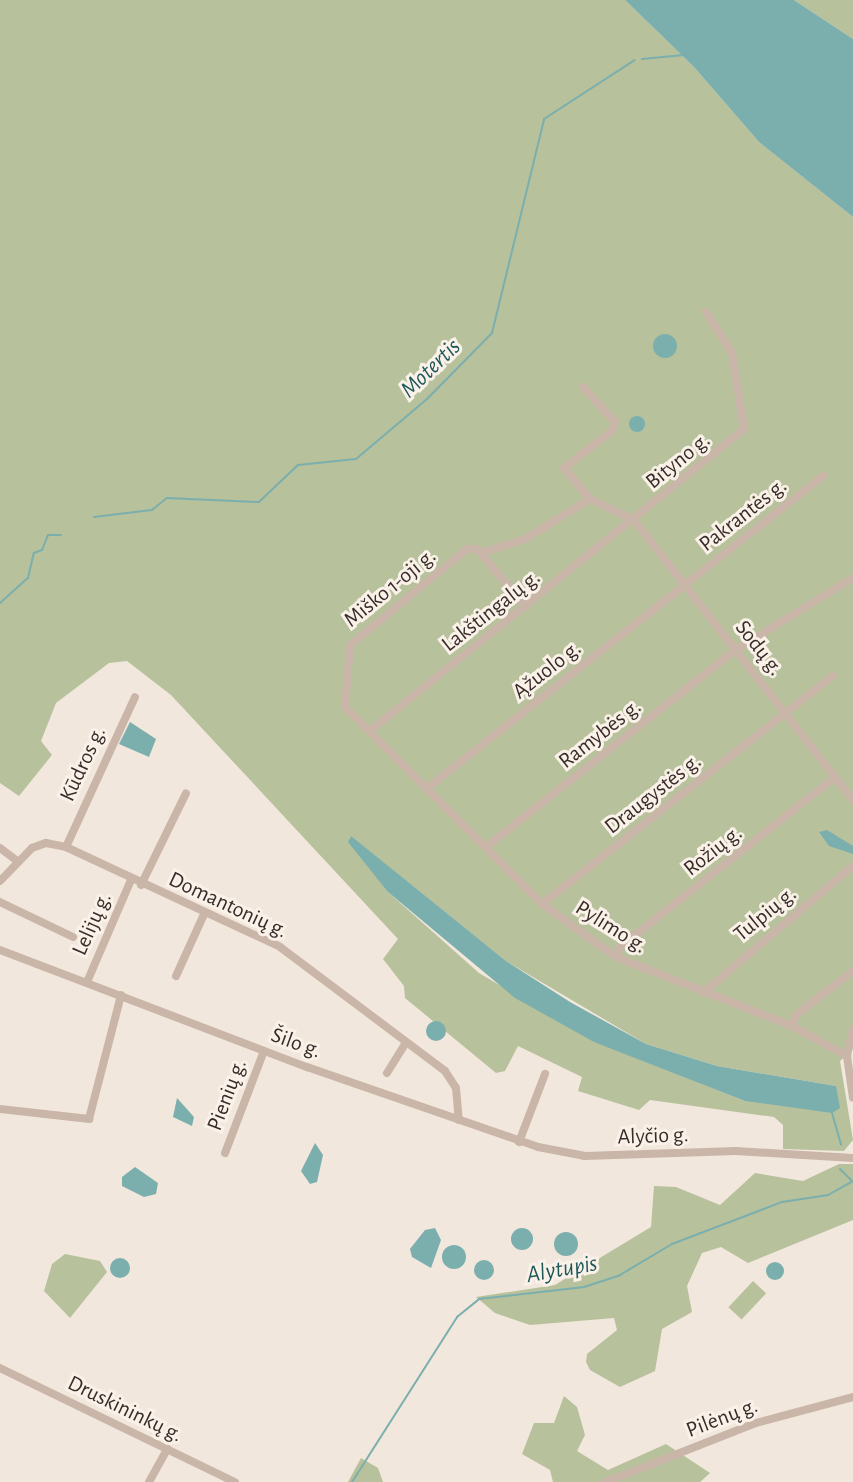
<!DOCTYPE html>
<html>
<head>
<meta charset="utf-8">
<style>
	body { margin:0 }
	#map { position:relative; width:853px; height:1482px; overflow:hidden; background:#f2e7dc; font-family:"Alegreya Sans",sans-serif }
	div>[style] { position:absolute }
	.green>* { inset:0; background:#b7c19c; transform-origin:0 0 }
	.water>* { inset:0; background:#7bafae }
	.round { border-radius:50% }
	.stream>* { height:2px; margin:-1px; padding:0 1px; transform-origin:1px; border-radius:1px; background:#7bafae }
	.street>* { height:8px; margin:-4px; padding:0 4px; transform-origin:4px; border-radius:4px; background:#cab6a8 }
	span { translate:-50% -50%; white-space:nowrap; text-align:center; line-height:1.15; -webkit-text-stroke:6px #faf1e9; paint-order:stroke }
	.street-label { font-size:22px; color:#372c28 }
	.water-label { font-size:24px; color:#1e5859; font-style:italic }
</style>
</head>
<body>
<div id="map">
	<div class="green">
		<i style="clip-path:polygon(evenodd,0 0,625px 0,694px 67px,759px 142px,853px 217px,853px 1049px,840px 1061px,853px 1140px,844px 1151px,783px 1149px,783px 1125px,774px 1117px,650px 1100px,639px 1110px,578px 1091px,582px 1077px,518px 1046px,505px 1071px,496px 1073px,405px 998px,404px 986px,383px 959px,398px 939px,171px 695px,127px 661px,109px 663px,56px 703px,41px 741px,52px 755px,19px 796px,0 783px,0 0,350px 836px,506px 961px,646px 1044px,717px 1066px,836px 1086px,745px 1101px,594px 1041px,479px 973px,388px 892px,350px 836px)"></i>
		<i style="clip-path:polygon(794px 0,853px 0,853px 39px)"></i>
		<i style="clip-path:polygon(839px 1164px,853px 1164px,853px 1220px,748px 1263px,721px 1247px,702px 1253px,687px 1286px,692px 1312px,662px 1329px,655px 1371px,620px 1387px,590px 1370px,586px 1362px,587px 1354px,617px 1330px,614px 1318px,530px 1325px,495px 1313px,476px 1297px,555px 1285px,651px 1227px,654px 1186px,676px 1187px,720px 1205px,755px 1173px,803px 1181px)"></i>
		<i style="clip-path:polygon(65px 1254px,100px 1261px,107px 1272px,70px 1318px,44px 1291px,52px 1264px)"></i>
		<i style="left:753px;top:1281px;width:18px;height:36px;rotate:43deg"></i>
		<i style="clip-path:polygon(564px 1396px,577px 1407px,585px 1435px,577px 1451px,608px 1470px,666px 1444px,710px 1473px,700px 1482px,553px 1482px,550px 1470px,522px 1454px,534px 1423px,554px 1423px)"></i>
		<i style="clip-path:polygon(361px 1458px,378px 1468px,383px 1482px,348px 1482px)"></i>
	</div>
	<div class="water">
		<i style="clip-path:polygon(625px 0,794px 0,853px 39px,853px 217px,759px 142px,694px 67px)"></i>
		<i class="round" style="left:653px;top:334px;width:24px;height:24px"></i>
		<i class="round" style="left:629px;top:416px;width:16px;height:16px"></i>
		<i style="clip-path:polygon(130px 722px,156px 739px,149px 757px,119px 744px)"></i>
		<i style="clip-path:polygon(827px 830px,853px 846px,853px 854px,829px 846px,819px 832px)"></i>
		<i style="clip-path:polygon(351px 836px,506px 961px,570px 1002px,646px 1044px,717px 1066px,836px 1086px,840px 1108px,832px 1113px,745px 1101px,594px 1042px,515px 998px,388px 892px,348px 842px)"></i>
		<i class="round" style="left:426px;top:1021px;width:20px;height:20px"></i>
		<i style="clip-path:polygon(177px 1098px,194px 1117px,192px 1126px,173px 1117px)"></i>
		<i style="clip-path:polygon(315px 1143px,323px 1155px,317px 1182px,310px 1184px,301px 1171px)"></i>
		<i style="clip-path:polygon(135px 1167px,158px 1183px,156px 1194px,144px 1197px,122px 1186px,122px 1177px)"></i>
		<i style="clip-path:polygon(435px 1228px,441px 1240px,431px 1268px,412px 1257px,410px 1249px,425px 1230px)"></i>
		<i class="round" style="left:511px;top:1228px;width:22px;height:22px"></i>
		<i class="round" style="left:554px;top:1232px;width:24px;height:24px"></i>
		<i class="round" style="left:442px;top:1245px;width:24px;height:24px"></i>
		<i class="round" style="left:110px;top:1258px;width:20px;height:20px"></i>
		<i class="round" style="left:474px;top:1260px;width:20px;height:20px"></i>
		<i class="round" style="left:766px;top:1262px;width:18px;height:18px"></i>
	</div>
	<div class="stream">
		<i style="left:642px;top:59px;width:42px;rotate:-5.4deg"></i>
		<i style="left:94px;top:517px;width:58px;rotate:-6.9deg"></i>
		<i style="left:152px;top:510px;width:19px;rotate:-39deg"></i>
		<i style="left:167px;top:498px;width:92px;rotate:2.5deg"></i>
		<i style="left:259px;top:502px;width:54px;rotate:-43.5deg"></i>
		<i style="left:298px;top:465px;width:58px;rotate:-5.9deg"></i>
		<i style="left:356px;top:459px;width:93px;rotate:-40.2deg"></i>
		<i style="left:427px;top:399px;width:93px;rotate:-45.4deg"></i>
		<i style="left:492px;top:333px;width:220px;rotate:-76.3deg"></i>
		<i style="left:544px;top:119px;width:108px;rotate:-33deg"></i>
		<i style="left:0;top:603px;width:38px;rotate:-42deg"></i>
		<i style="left:28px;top:578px;width:26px;rotate:-77deg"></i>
		<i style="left:34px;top:553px;width:9px;rotate:-21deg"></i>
		<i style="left:42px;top:550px;width:16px;rotate:-68deg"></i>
		<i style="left:48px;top:535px;width:13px"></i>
		<i style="left:832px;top:1113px;width:33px;rotate:74deg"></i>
		<i style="left:840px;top:1169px;width:17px;rotate:45deg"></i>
		<i style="left:352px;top:1482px;width:196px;rotate:-57.5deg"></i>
		<i style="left:457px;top:1317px;width:28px;rotate:-39deg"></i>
		<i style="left:479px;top:1299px;width:106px;rotate:-6.5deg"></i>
		<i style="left:584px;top:1287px;width:38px;rotate:-18deg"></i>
		<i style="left:620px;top:1275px;width:61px;rotate:-30.8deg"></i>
		<i style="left:672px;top:1244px;width:118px;rotate:-20.9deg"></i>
		<i style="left:782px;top:1202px;width:47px;rotate:-8.7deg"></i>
		<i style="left:828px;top:1195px;width:29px;rotate:-29deg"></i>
	</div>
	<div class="street">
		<i style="left:583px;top:387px;width:47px;rotate:47.6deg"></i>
		<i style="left:615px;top:422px;width:8px;rotate:104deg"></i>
		<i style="left:613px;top:430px;width:62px;rotate:142.2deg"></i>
		<i style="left:564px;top:468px;width:40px;rotate:50deg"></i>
		<i style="left:590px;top:499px;width:49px;rotate:25.5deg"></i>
		<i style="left:634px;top:520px;width:355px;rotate:52deg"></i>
		<i style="left:481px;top:553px;width:46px;rotate:-17.7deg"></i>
		<i style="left:525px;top:539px;width:76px;rotate:-31.6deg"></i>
		<i style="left:526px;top:607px;width:76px;rotate:-130.2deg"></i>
		<i style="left:477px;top:549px;width:10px;rotate:180deg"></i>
		<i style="left:467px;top:549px;width:151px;rotate:140.6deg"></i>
		<i style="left:350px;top:645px;width:62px;rotate:94.6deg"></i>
		<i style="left:345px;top:707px;width:279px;rotate:45deg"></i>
		<i style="left:542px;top:904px;width:91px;rotate:35.6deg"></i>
		<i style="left:616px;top:957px;width:189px;rotate:21.4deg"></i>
		<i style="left:792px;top:1026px;width:63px;rotate:28.6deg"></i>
		<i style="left:371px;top:730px;width:479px;rotate:-38.9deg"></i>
		<i style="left:744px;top:429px;width:77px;rotate:-99deg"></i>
		<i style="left:732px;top:353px;width:49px;rotate:-122.4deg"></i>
		<i style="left:430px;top:786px;width:501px;rotate:-38.27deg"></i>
		<i style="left:66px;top:847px;width:165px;rotate:-65.3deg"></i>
		<i style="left:486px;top:847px;width:320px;rotate:-38.3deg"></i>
		<i style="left:737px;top:649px;width:136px;rotate:-31.5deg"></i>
		<i style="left:0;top:848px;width:21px;rotate:37deg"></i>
		<i style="left:0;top:881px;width:46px;rotate:-45.9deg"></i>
		<i style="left:32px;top:848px;width:15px;rotate:-20deg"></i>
		<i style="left:46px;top:843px;width:20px;rotate:11deg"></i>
		<i style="left:66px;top:847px;width:236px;rotate:25deg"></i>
		<i style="left:280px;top:947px;width:206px;rotate:36.9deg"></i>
		<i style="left:445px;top:1071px;width:20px;rotate:57deg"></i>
		<i style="left:456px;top:1088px;width:32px;rotate:85deg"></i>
		<i style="left:141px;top:885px;width:102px;rotate:-63.9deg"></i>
		<i style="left:0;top:902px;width:81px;rotate:25.6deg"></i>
		<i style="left:542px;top:904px;width:370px;rotate:-38.1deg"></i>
		<i style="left:0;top:950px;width:329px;rotate:20.9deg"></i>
		<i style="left:307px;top:1067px;width:244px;rotate:19.1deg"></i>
		<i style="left:538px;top:1147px;width:48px;rotate:10.8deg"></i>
		<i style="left:585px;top:1156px;width:151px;rotate:-1.9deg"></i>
		<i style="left:736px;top:1151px;width:117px;rotate:3.4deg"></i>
		<i style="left:616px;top:957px;width:11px;rotate:-68deg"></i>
		<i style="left:620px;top:947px;width:274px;rotate:-38.3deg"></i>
		<i style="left:176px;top:976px;width:70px;rotate:-65.6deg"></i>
		<i style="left:87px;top:982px;width:111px;rotate:-66.7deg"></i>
		<i style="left:703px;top:993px;width:197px;rotate:-40.3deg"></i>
		<i style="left:792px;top:1026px;width:12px;rotate:-70deg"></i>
		<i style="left:796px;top:1015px;width:72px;rotate:-37.7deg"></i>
		<i style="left:853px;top:1029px;width:28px;rotate:103deg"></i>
		<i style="left:847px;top:1056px;width:42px;rotate:81.9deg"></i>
		<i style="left:387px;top:1073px;width:36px;rotate:-58deg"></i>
		<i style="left:0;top:1109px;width:90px;rotate:6.4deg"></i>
		<i style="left:89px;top:1119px;width:128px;rotate:-75.5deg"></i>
		<i style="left:519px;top:1142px;width:73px;rotate:-69.1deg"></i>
		<i style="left:225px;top:1153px;width:109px;rotate:-69.1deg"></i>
		<i style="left:0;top:1368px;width:261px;rotate:25.9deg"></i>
		<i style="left:149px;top:1482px;width:38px;rotate:-61deg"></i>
		<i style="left:606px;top:1482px;width:161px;rotate:-21.5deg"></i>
		<i style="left:756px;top:1423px;width:100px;rotate:-15deg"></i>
	</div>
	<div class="street-label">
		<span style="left:678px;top:461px;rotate:-39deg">Bityno g.</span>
		<span style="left:743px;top:515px;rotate:-38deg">Pakrantės g.</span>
		<span style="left:390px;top:588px;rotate:-39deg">Miško 1-oji g.</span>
		<span style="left:491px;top:611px;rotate:-38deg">Lakštingalų g.</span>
		<span style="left:759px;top:648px;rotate:52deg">Sodų g.</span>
		<span style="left:547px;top:670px;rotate:-38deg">Ąžuolo g.</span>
		<span style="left:600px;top:734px;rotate:-38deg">Ramybės g.</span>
		<span style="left:83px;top:764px;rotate:-65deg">Kūdros g.</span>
		<span style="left:653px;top:794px;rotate:-38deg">Draugystės g.</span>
		<span style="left:713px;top:851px;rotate:-38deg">Rožių g.</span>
		<span style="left:228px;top:905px;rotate:25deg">Domantonių g.</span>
		<span style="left:765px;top:914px;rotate:-39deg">Tulpių g.</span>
		<span style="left:92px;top:924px;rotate:-66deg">Lelijų g.</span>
		<span style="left:611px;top:927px;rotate:32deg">Pylimo g.</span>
		<span style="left:296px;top:1043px;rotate:20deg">Šilo g.</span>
		<span style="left:227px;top:1095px;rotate:-69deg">Pienių g.</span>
		<span style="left:653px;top:1136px;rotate:-2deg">Alyčio g.</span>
		<span style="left:125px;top:1409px;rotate:26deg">Druskininkų g.</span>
		<span style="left:722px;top:1418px;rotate:-21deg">Pilėnų g.</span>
	</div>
	<div class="water-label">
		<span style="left:431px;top:369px;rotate:-44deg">Motertis</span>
		<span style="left:562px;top:1270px;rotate:-10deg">Alytupis</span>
	</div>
</div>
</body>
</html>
